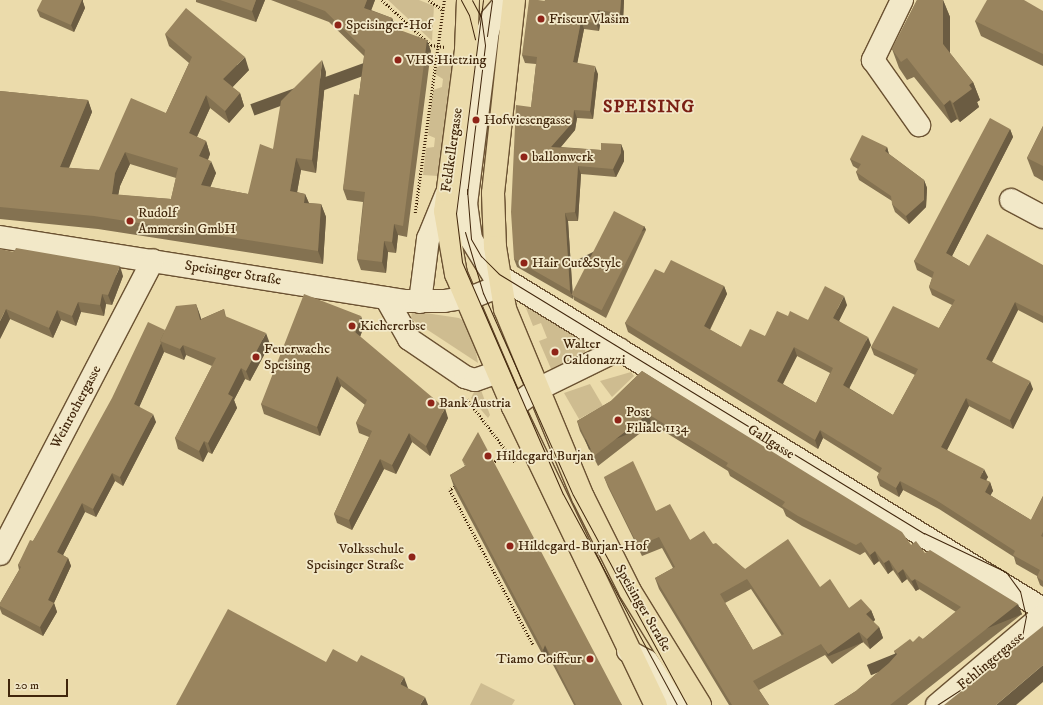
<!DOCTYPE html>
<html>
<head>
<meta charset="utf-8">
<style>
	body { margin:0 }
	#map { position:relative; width:1043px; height:705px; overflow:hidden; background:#ebdbab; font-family:"IM FELL DW Pica",serif }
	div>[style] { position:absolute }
	.green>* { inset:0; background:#cebc90 }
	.path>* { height:2.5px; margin-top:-1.25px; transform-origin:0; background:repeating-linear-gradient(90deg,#40250a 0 1px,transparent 0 3px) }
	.roads { filter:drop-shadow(1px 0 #6b5232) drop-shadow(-1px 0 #6b5232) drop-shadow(0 1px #6b5232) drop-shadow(0 -1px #6b5232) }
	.minor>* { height:22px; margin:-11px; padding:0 11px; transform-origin:11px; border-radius:11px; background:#f2e8c8 }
	.major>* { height:22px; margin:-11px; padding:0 11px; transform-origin:11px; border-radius:11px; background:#ebdbab }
	.tram>* { height:1px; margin:-0.5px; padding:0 0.5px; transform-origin:0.5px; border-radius:0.5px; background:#40250a }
	.wall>* { inset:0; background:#847251 }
	.shaded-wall>* { inset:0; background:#6b5c42; transform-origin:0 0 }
	.building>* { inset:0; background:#99845e; transform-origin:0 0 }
	.dots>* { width:11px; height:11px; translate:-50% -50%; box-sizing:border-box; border:2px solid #f2e8c8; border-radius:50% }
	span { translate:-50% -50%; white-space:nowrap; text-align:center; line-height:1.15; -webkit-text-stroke:3.5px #f2e8c8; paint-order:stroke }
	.poi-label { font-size:14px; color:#40250a }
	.left { translate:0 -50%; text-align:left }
	.right { translate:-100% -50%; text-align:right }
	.street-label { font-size:14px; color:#40250a }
	.district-label { font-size:18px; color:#7a1f14; font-weight:700; letter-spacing:1px }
	.scale { position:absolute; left:8px; top:679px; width:60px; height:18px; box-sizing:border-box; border:2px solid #40250a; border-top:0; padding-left:5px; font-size:12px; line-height:14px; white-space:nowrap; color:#40250a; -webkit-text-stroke:3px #f2e8c8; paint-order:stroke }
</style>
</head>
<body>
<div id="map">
	<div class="green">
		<i style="clip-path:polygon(388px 0,419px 0,434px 6px,432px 41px)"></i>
		<i style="clip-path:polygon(446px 62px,457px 63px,457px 69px,451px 71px,438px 176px,423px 175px,426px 148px,434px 147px,435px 138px,428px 135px,433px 90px,442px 87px,443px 79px,435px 74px,436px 68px)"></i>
		<i style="clip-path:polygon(522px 298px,587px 340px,585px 352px,552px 371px,539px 341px,547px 338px,541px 323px,533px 326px)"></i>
		<i style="clip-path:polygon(412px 311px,459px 318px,467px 323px,472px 329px,478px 363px,411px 319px)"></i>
		<i style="clip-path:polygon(631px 372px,634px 376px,612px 397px,600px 381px)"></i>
		<i style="clip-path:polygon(590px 384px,603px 406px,579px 419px,564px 393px)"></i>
		<i style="clip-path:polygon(481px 390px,490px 415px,488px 418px,471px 398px,474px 392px)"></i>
		<i style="clip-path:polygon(481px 683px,515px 700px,512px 705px,470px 705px)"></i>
	</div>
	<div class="path">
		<i style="left:382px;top:0;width:67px;rotate:42.6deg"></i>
		<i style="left:431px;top:45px;width:14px;rotate:8deg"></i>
		<i style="left:429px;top:0;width:17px;rotate:36deg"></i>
		<i style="left:415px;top:213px;width:215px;rotate:-82.2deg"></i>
		<i style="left:467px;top:399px;width:79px;rotate:52.7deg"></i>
		<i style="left:492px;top:463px;width:19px;rotate:-32deg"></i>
		<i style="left:457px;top:485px;width:9px;rotate:144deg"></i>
		<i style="left:450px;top:490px;width:175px;rotate:61.7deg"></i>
	</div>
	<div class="roads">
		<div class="minor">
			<i style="left:902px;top:0;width:67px;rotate:115.8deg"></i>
			<i style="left:873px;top:60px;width:80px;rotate:54.7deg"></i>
			<i style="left:1011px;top:200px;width:36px;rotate:28deg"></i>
			<i style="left:0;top:237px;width:409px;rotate:9deg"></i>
			<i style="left:404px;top:301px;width:40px"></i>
			<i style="left:444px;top:301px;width:31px;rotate:-9deg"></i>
			<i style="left:475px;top:296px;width:27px;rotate:-22deg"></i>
			<i style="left:500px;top:286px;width:55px;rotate:-121.7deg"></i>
			<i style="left:471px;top:239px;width:35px;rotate:-98deg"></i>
			<i style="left:466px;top:204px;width:174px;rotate:-82.8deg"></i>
			<i style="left:488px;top:31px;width:14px;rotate:-73deg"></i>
			<i style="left:492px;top:18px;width:23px;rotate:-50deg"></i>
			<i style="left:499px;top:276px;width:638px;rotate:31.47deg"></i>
			<i style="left:386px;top:298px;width:47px;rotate:60.7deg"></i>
			<i style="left:409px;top:339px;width:68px;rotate:34.2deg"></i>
			<i style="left:465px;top:377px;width:10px;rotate:17deg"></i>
			<i style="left:475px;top:380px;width:24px;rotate:-19deg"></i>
			<i style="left:420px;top:302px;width:64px;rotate:-82.8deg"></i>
			<i style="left:428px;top:239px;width:48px;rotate:-67.8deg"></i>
			<i style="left:513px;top:407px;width:29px;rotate:-36deg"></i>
			<i style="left:536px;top:390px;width:93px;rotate:-26deg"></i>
			<i style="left:0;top:554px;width:331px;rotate:-62.5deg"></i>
			<i style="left:628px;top:651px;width:21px;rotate:28deg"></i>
			<i style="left:647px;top:661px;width:53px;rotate:55.7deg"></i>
			<i style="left:937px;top:705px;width:139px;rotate:-40.3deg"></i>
		</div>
		<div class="major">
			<i style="left:468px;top:0;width:50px;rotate:92.3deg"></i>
			<i style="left:466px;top:50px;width:162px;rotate:97.4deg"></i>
			<i style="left:445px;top:211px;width:64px;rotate:80.1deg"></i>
			<i style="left:456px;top:274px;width:145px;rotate:66.8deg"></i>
			<i style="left:513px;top:407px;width:331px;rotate:64.4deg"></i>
			<i style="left:514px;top:0;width:194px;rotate:96.2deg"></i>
			<i style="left:493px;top:193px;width:54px;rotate:87.9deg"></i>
			<i style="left:495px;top:247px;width:63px;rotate:80.8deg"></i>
			<i style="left:505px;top:309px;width:204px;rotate:67.5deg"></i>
			<i style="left:583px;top:497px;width:105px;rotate:63.4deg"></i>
			<i style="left:630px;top:591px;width:134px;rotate:58.4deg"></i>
		</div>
	</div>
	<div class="tram">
		<i style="left:461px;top:0;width:17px;rotate:62deg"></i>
		<i style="left:469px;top:15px;width:25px;rotate:76deg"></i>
		<i style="left:483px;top:0;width:215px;rotate:97.2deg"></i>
		<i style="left:456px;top:213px;width:49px;rotate:83deg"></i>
		<i style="left:462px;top:262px;width:253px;rotate:66.5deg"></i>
		<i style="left:563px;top:494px;width:240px;rotate:61.6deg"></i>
		<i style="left:487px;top:36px;width:36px;rotate:-82deg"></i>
		<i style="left:467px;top:189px;width:50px;rotate:85.4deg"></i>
		<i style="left:471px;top:239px;width:20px;rotate:60deg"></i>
		<i style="left:481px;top:256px;width:25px;rotate:45deg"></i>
		<i style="left:499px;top:274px;width:498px;rotate:31.4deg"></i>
		<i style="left:924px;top:533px;width:91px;rotate:25.4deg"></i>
		<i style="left:1006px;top:572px;width:24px;rotate:54deg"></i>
		<i style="left:1020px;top:591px;width:26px;rotate:77deg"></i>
		<i style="left:1026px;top:616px;width:20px;rotate:101deg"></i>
		<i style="left:1022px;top:636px;width:25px;rotate:124deg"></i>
		<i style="left:467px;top:194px;width:150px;rotate:-83.1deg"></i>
		<i style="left:485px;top:45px;width:28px;rotate:-98deg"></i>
		<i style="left:481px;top:17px;width:19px;rotate:-118deg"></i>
		<i style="left:465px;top:232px;width:64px;rotate:73.6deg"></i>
		<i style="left:483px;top:293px;width:221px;rotate:66deg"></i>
		<i style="left:573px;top:495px;width:239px;rotate:61.5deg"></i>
		<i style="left:937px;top:705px;width:66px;rotate:-33.2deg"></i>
	</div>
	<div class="wall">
		<i style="clip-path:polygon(196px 0,265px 0,256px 22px,196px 2px)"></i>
		<i style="clip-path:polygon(271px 0,375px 0,371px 10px,392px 18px,396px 29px,431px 51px,407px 237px,398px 235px,396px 253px,388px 252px,386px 273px,361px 270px,357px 259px,363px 202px,347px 200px,343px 189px,359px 95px,364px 56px,329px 22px)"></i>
		<i style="clip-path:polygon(545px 0,624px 0,623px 21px,601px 18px,599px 31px,584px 29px,577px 63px,598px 74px,593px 119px,577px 118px,575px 130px,561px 147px,601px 150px,621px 144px,624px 152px,624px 161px,616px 177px,581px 174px,578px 221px,568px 221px,573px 299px,517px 267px,514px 259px,536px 64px,525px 63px,522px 55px)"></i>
		<i style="clip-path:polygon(917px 0,943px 0,950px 17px,950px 53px,973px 82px,980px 100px,977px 102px,979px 107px,960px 122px,957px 119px,951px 123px,914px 77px,907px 80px,899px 68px,892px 49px)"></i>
		<i style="clip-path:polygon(83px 2px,85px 8px,74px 32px,40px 17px,37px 10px)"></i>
		<i style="clip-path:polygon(1043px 11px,1043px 66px,981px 36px,975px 21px)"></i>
		<i style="clip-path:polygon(evenodd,165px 34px,249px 70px,232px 87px,240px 93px,244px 106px,229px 123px,210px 108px,197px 137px,206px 141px,210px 154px,208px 160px,216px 173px,210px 187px,248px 194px,273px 149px,326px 72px,316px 173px,301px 170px,297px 192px,305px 194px,309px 203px,321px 204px,326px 217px,323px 264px,98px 229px,0 219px,0 91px,88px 100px,92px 112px,69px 168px,99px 170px,166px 113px,189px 63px,169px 46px,165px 34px,130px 164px,176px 178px,171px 199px,118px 195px,120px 186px,130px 164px)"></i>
		<i style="clip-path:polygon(1043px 126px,1043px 181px,1034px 176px,1027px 158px)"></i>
		<i style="clip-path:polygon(evenodd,1010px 129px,1013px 137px,952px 256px,969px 266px,1043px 265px,1043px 323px,1018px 310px,992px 362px,1033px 389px,1013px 429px,969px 406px,947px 450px,988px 477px,986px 480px,990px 482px,993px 491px,990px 495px,1031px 520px,1043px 496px,1043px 587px,1040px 585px,1037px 577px,1037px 576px,1016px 564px,1014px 557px,939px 509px,903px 490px,899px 497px,880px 486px,877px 477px,879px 473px,823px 438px,818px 449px,628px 332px,625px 323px,664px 273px,724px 286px,727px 294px,710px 330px,741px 347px,765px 336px,788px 316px,808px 320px,847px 305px,839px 321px,871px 345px,849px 388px,893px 415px,915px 375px,874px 355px,871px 347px,939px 328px,952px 305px,932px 295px,929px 287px,932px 278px,917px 270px,914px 261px,1010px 129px,797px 356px,830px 373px,816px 403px,783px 384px,797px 356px)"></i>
		<i style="clip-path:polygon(887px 147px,889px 154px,924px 180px,927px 188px,926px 207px,909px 224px,895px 212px,892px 204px,892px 201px,859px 180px,856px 172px,858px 169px,853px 166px,850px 159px)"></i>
		<i style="clip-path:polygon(644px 226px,646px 230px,606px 318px,574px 300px,573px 296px)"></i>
		<i style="clip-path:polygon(14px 252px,123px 276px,112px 305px,106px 304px,104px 316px,81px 312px,76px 326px,61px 320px,53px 338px,10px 319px,0 339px)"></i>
		<i style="clip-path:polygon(196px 304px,201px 319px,224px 309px,226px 317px,270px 344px,250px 381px,245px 379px,234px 400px,237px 408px,212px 454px,208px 452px,203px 462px,178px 449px,175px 438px,212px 366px,186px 355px,184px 360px,164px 352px,139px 407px,156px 422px,123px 486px,115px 481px,96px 517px,85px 512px,63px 555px,68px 558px,71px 566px,54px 603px,57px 612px,43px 636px,2px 614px,0 609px,0 603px,19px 570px,18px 565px,33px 541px,165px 330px)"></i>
		<i style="clip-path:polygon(364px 326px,360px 337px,448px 418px,430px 456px,412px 442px,396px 474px,384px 469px,352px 530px,337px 523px,334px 514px,369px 437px,359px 433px,356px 423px,365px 405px,341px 386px,320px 436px,264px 414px,261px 404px)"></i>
		<i style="clip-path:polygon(642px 371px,911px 545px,1022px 614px,907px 705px,834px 705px,856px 691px,889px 663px,896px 656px,894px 651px,913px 642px,923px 639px,956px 612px,919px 589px,916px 591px,907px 579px,902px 583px,893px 570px,888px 574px,879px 561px,874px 565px,865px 552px,860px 555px,802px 526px,786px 516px,783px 509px,730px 476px,728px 471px,652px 424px,598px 466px,580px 431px,577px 421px,611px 401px)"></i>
		<i style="clip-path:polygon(462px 460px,622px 705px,574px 705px,551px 661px,548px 665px,455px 490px,450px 475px,465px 466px)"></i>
		<i style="clip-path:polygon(evenodd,604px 477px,656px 511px,690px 540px,713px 544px,745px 569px,820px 587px,849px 608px,871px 610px,875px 620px,873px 622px,879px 627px,883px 638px,870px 649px,863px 642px,832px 664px,825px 655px,759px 690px,769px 705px,729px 705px,659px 589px,655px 578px,673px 568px,662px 548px,642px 556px,608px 487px,604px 477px,751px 589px,782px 636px,753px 650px,725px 603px,751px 589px)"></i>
	</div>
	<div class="shaded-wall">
		<i style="clip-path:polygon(78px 0,83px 0,83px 2px,85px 8px,74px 32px,71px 25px)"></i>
		<i style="clip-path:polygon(256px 0,265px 0,256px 22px,252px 11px)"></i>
		<i style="clip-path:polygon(367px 0,375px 0,368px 19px,364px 8px)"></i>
		<i style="clip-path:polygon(621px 0,624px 0,623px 21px,620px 13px)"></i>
		<i style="clip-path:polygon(943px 0,950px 17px,950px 63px,943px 44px)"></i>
		<i style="clip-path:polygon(598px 10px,601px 18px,599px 31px,596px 23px)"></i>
		<i style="clip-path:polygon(392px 18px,396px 29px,389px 26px)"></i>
		<i style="clip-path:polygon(581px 21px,584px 29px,576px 70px,573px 62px)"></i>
		<i style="left:427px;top:40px;width:12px;height:188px;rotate:70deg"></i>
		<i style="clip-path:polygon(245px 57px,249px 70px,228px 92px,223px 79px)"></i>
		<i style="clip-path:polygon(322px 60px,326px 72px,316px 173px,312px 160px)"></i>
		<i style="clip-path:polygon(595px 66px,598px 74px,593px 119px,590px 111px)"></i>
		<i style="clip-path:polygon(973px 82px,980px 100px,977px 102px,979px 107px,960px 122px,953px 103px,969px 85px)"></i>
		<i style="clip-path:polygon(240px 93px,244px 106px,229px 123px,225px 111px)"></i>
		<i style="clip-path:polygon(206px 95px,210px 108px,193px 145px,189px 133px)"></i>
		<i style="clip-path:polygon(88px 100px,92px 112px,64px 179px,60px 167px)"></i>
		<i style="clip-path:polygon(950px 100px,957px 119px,951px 123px,944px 105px)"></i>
		<i style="clip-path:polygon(574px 110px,577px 118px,575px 130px,554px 155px,551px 147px)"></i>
		<i style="clip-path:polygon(1010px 129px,1013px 137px,949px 262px,946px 253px)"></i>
		<i style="clip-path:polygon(206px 141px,210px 154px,204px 169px,199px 156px)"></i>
		<i style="clip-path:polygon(621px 144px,624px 152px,624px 161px,616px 177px,613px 169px)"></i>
		<i style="clip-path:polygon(887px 147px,889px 155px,885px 151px)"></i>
		<i style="clip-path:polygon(125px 152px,130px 164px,120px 186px,116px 207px,112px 194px,115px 173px)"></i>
		<i style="clip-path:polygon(296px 158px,301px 170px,295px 204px,290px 191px)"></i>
		<i style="clip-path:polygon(211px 161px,216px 173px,206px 198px,201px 185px)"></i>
		<i style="clip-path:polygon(578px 166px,581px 174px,578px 221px,575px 212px)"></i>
		<i style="clip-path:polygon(924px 180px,927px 188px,926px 207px,909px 224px,906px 216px)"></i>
		<i style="clip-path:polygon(305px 194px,310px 206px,304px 203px)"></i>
		<i style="clip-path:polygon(321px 204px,326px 217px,323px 264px,318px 251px)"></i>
		<i style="clip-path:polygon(565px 213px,568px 221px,573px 299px,570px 291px)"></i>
		<i style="clip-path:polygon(394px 224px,398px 235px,396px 253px,392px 242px)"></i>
		<i style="left:644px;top:226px;width:4px;height:97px;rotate:63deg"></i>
		<i style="clip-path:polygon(384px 241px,388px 252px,386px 273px,382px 262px)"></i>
		<i style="clip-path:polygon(120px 266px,123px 276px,112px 305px,108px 295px)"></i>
		<i style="clip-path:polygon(724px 286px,727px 294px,707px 335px,704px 326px)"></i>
		<i style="clip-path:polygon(102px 294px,106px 304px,104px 316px,100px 305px)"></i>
		<i style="clip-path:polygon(844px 296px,847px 305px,836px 327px,833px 318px)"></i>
		<i style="clip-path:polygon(78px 302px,81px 312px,76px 326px,72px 316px)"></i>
		<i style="clip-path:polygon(1015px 302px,1018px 310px,989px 367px,986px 359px)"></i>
		<i style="clip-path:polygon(196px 304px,200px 315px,204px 330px,200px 320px)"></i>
		<i style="clip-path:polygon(6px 309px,10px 319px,0 339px,0 321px)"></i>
		<i style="clip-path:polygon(57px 310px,61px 320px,53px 338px,49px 328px)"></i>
		<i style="clip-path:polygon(361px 316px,364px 326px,358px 342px,355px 332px)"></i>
		<i style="clip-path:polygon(266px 333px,270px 344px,250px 381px,246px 371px)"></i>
		<i style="clip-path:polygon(868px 337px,871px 345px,847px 393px,843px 385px)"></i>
		<i style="clip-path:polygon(161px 343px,164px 352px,137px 412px,134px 404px)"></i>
		<i style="clip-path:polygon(183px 345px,186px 355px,184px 360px,180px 349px)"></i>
		<i style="clip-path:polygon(794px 347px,797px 356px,780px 389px,777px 381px)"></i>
		<i style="clip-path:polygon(241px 368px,245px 379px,234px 400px,237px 408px,212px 454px,208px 443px,228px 394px)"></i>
		<i style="clip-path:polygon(337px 376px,341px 386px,320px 436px,317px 427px)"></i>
		<i style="clip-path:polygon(1030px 381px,1033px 389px,1013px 429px,1010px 420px)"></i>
		<i style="clip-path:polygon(966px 398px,969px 406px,944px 456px,941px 447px)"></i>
		<i style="clip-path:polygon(445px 408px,448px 418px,430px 456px,426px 446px)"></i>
		<i style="clip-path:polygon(153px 414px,156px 422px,123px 486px,120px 477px)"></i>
		<i style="left:648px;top:414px;width:11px;height:68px;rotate:68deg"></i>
		<i style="clip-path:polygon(820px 430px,823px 438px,818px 449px,815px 440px)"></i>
		<i style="clip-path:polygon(409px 433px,412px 442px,396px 474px,392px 465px)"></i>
		<i style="clip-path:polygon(204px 441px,208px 452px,203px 462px,199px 451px)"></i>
		<i style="clip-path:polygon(380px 459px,384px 469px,352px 530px,349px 520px)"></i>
		<i style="clip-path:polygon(984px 469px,988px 477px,983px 486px,980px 478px)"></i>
		<i style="clip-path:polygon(112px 473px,115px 481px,96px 517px,93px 509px)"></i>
		<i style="clip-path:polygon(900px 481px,903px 490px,899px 497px,896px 488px)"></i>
		<i style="clip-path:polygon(990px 482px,993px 491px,988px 500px,985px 492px)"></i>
		<i style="clip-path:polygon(82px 503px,85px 512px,60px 561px,57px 552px)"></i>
		<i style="clip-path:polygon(875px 551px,879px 561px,874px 565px,870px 555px)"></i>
		<i style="clip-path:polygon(68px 558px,71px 566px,53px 605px,54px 603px,57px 612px,43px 636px,40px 627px,48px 600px)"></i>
		<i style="clip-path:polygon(889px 560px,893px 570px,888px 574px,884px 563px)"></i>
		<i style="clip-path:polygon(903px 569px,907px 579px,902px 583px,898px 573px)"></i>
		<i style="left:915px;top:579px;width:11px;height:4px;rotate:68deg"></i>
		<i style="left:1018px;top:604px;width:11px;height:163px;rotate:68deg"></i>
		<i style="clip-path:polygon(871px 610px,875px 620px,869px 625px,866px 614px)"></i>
		<i style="clip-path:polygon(879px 627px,883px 638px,870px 649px,867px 639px)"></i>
		<i style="left:859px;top:632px;width:11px;height:38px;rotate:68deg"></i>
		<i style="clip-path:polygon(545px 645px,551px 661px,548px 665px,543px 650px)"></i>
		<i style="clip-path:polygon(1043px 665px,1043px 682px,1016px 705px,996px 705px)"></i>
		<i style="clip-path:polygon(404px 677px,408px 688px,404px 695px,400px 684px)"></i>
		<i style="clip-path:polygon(425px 697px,428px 705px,420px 705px)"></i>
	</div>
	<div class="building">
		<i style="clip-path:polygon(42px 0,82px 0,71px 25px,37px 10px)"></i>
		<i style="clip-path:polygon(220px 0,256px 0,252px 11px)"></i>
		<i style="clip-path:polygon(296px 0,367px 0,364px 8px,392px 18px,389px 26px,427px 40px,403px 226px,394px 224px,392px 242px,384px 241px,382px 262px,357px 259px,365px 192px,343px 189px,354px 94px,359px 95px,365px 50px,325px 11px)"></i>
		<i style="clip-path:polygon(529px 0,538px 0,545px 1px,545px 0,621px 0,620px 13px,598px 10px,596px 23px,581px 21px,573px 62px,595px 66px,590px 111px,574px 110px,573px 122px,551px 147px,601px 150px,601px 143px,621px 144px,621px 153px,613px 169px,578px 166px,575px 212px,565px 213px,570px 291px,514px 259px,511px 212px,516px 105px,531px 107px,537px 57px,522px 55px)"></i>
		<i style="clip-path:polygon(917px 0,943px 0,943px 44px,973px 82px,969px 85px,972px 89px,953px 103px,950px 100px,944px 105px,907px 58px,901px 62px,892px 49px)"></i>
		<i style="clip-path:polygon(987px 0,1024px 0,1043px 11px,1043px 54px,975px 21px)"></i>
		<i style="clip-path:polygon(evenodd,186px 8px,245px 57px,223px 79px,240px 93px,225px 111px,206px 95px,189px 133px,206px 141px,199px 156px,211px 161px,201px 185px,248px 194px,260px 144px,273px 149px,281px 101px,322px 60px,312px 160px,296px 158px,290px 191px,305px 194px,304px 203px,321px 204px,318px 251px,94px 216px,0 207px,0 91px,88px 100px,60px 167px,99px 170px,131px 98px,166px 113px,192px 57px,165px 34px,186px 8px,125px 152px,178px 168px,171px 199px,112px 194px,115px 173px,125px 152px)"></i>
		<i style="clip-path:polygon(evenodd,990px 118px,1010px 129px,946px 253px,969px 266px,987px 234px,1043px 265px,1043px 316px,1015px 302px,986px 359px,1030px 381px,1010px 420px,966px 398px,941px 447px,984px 469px,980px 478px,990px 482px,985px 492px,1031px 520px,1043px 496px,1043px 532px,1041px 536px,1043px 537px,1043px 581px,1037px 577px,1040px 570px,1013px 555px,1015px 551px,936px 500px,900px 481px,896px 488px,877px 477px,882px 468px,820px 430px,815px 440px,625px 323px,655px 269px,664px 273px,671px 260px,724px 286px,704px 326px,741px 347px,750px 329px,765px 336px,777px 311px,788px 316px,790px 311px,808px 320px,825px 286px,844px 296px,833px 318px,868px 337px,843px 385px,893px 415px,918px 369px,871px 347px,893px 306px,939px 328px,955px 300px,929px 287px,934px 272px,914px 261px,990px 118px,794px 347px,833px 368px,816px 403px,777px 381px,794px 347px)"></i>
		<i style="clip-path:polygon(1043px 126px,1043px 166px,1027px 158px)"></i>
		<i style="clip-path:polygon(862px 135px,887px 147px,885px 151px,924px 180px,924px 200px,906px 216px,892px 204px,891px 196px,856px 172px,861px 164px,850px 159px)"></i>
		<i style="left:614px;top:211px;width:34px;height:94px;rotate:27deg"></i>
		<i style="clip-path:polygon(16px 248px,120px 266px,108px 295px,102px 294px,100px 305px,78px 302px,72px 316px,57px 310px,49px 328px,6px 309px,0 321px,0 249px,14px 252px)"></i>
		<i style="clip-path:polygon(304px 294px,361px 316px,355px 332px,445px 408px,426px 446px,409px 433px,392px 465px,380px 459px,349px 520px,334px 514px,372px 431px,356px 423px,367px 400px,337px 376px,317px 427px,261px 404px)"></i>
		<i style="clip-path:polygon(196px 304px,200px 320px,224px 309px,225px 316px,266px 333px,246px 371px,241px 368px,228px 394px,233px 397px,208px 443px,204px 441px,199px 451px,175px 438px,216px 358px,183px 345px,180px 349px,160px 341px,176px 306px)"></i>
		<i style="clip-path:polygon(148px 322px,165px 330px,160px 341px,161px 343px,134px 404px,153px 414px,120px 477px,112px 473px,93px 509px,82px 503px,57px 552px,68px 558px,48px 600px,54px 603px,40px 627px,0 606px,0 603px,21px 567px,18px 565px,30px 540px,33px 541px,112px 398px)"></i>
		<i style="clip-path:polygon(642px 371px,902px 532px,911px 545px,916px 541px,925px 553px,930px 550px,1018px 604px,890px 705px,834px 705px,856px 691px,889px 663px,897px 654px,894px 651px,910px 639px,913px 642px,919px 636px,923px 639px,961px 607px,915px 579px,912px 581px,903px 569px,898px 573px,889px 560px,884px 563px,875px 551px,870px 555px,861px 542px,856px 545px,798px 516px,782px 506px,785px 502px,726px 466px,728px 463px,648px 414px,594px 456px,577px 421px,611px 401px)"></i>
		<i style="clip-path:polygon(478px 432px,622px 705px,576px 705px,545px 645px,543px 650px,450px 475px,466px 466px,462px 460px)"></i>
		<i style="clip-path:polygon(evenodd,633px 461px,656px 511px,670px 504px,690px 540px,704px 531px,713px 544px,716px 543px,745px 569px,788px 539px,820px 587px,830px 579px,849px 608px,861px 599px,871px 610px,866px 614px,879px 627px,867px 639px,859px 632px,828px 654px,821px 644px,753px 681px,769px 705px,732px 705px,655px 578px,675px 567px,659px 537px,638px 546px,604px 477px,633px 461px,747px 579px,784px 634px,753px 650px,720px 594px,747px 579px)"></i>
		<i style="clip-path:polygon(228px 609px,326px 662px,333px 649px,357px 662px,361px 655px,404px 677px,400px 684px,425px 697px,420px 705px,176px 705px)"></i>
		<i style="clip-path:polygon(1043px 626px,1043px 665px,996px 705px,944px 705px)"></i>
	</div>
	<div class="dots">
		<i style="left:541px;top:19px;background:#8f2418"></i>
		<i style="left:338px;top:25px;background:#8f2418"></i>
		<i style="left:398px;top:60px;background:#8f2418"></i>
		<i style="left:476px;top:120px;background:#8f2418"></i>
		<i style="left:524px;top:157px;background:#8f2418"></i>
		<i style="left:130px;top:221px;background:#8f2418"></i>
		<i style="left:524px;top:263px;background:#8f2418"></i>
		<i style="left:352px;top:326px;background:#8f2418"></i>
		<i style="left:555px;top:352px;background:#8f2418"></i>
		<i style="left:256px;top:357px;background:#8f2418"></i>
		<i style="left:431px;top:403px;background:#8f2418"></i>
		<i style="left:618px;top:420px;background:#8f2418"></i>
		<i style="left:488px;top:456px;background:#8f2418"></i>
		<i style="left:510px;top:546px;background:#8f2418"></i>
		<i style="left:412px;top:557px;background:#8f2418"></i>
		<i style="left:590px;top:659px;background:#8f2418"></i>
	</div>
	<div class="poi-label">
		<span class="left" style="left:549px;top:19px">Friseur Vlašim</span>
		<span class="left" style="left:346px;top:25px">Speisinger-Hof</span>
		<span class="left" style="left:406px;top:60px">VHS Hietzing</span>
		<span class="left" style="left:484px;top:120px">Hofwiesengasse</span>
		<span class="left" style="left:532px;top:157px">ballonwerk</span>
		<span class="left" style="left:138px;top:221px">Rudolf<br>Ammersin GmbH</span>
		<span class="left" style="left:532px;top:263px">Hair Cut&amp;Style</span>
		<span class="left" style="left:360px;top:326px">Kichererbse</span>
		<span class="left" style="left:563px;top:352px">Walter<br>Caldonazzi</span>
		<span class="left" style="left:264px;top:357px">Feuerwache<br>Speising</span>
		<span class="left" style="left:439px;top:403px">Bank Austria</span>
		<span class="left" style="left:626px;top:420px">Post<br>Filiale 1134</span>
		<span class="left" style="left:496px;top:456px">Hildegard Burjan</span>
		<span class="left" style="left:518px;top:546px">Hildegard-Burjan-Hof</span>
		<span class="right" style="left:404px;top:557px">Volksschule<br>Speisinger Straße</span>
		<span class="right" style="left:582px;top:659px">Tiamo Coiffeur</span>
	</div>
	<div class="street-label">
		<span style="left:452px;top:150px;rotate:-82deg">Feldkellergasse</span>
		<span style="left:233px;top:273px;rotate:9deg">Speisinger Straße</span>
		<span style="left:76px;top:407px;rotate:-62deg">Weinrothergasse</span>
		<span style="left:771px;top:442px;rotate:32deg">Gallgasse</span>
		<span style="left:643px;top:608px;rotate:60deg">Speisinger Straße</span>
		<span style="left:991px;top:661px;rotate:-40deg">Fehlingergasse</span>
	</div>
	<div class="district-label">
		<span style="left:649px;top:107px">SPEISING</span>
	</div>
	<div class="scale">20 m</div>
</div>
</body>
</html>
